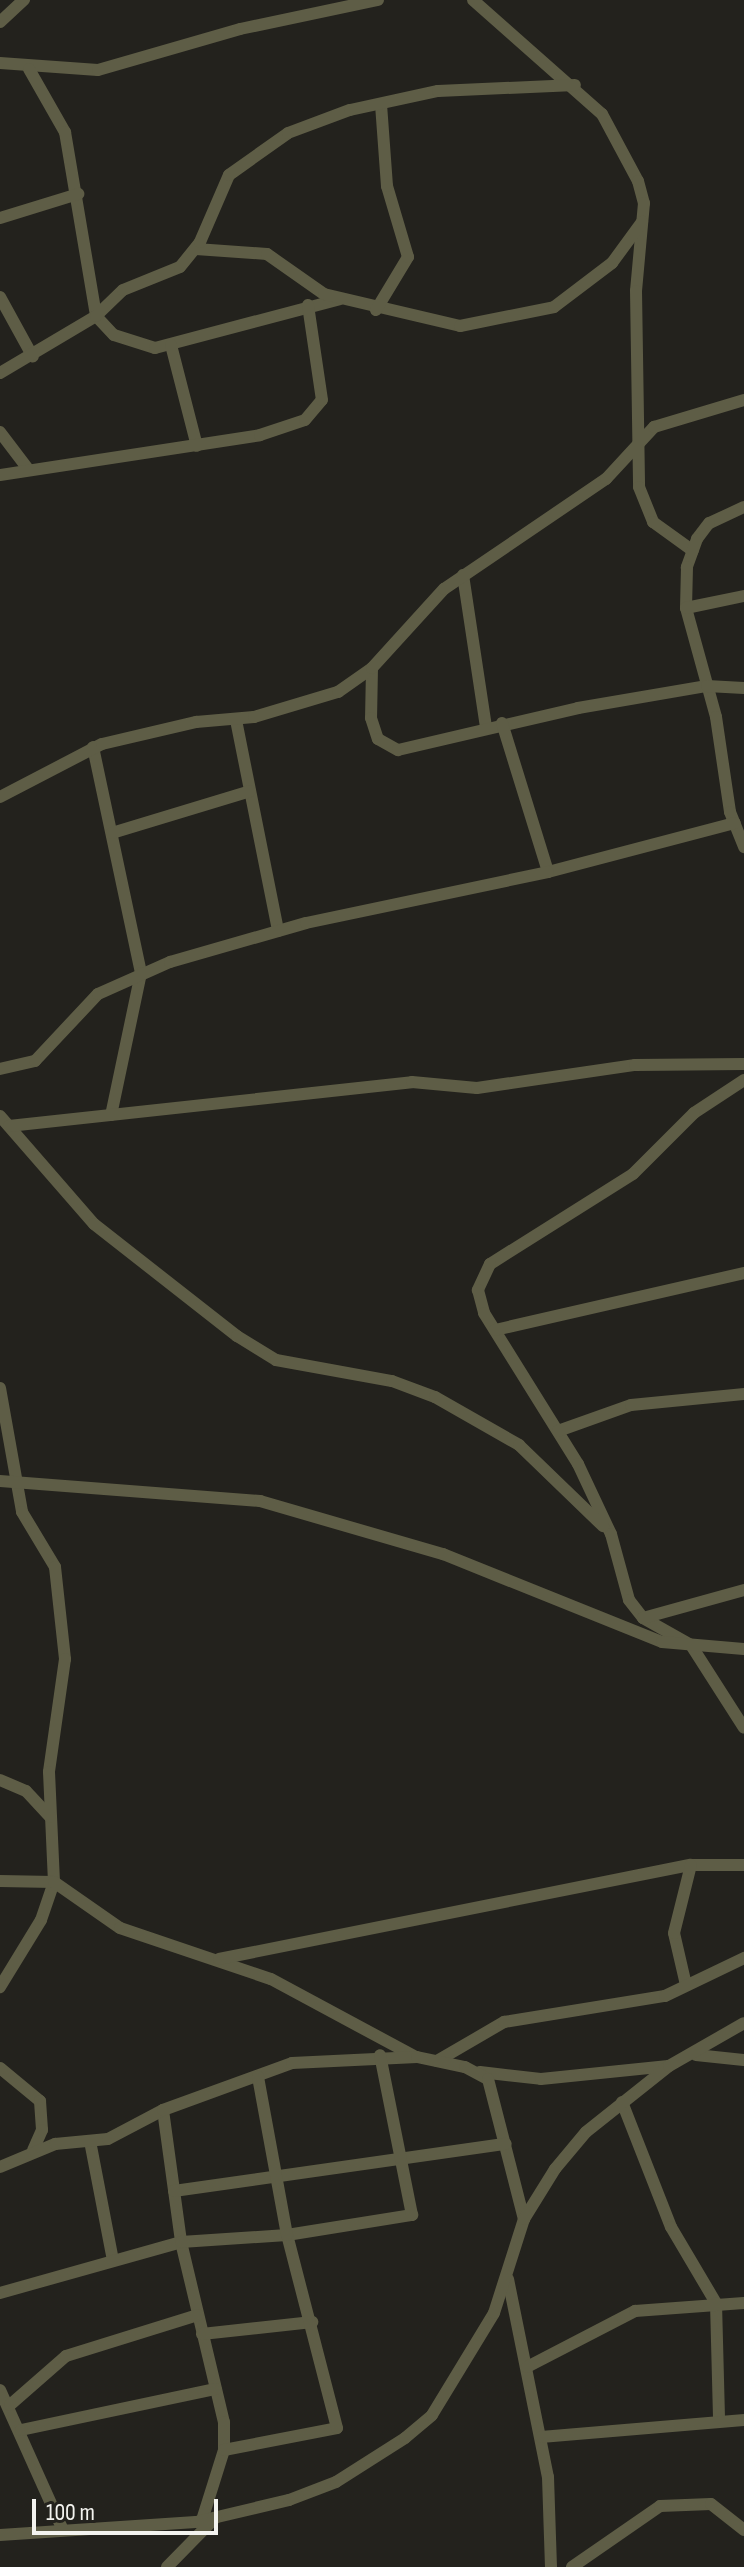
<!DOCTYPE html>
<html>
<head>
<meta charset="utf-8">
<style>
	body { margin:0 }
	#map { position:relative; width:744px; height:2567px; overflow:hidden; background:#23221d; font-family:"Sofia Sans Condensed",sans-serif }
	div>[style] { position:absolute }
	.minor>* { height:12px; margin:-6px; padding:0 6px; transform-origin:6px; border-radius:6px; background:#5e5d46 }
	span { translate:-50% -50%; white-space:nowrap; text-align:center; line-height:1.15; -webkit-text-stroke:6px #23221d; paint-order:stroke }
	.scale { position:absolute; left:32px; top:2499px; width:186px; height:36px; box-sizing:border-box; border:4px solid #f3f3ef; border-top:0; padding-left:10px; font-size:24px; line-height:28px; white-space:nowrap; color:#f3f3ef; -webkit-text-stroke:6px #23221d; paint-order:stroke }
</style>
</head>
<body>
<div id="map">
	<div class="minor">
		<i style="left:473px;top:0;width:172px;rotate:41.5deg"></i>
		<i style="left:602px;top:114px;width:76px;rotate:61.8deg"></i>
		<i style="left:638px;top:181px;width:23px;rotate:75deg"></i>
		<i style="left:644px;top:203px;width:88px;rotate:95.2deg"></i>
		<i style="left:636px;top:291px;width:196px;rotate:89.1deg"></i>
		<i style="left:639px;top:487px;width:38px;rotate:68deg"></i>
		<i style="left:653px;top:522px;width:49px;rotate:35.9deg"></i>
		<i style="left:0;top:22px;width:33px;rotate:-43deg"></i>
		<i style="left:0;top:63px;width:98px;rotate:4.1deg"></i>
		<i style="left:98px;top:70px;width:148px;rotate:-16.1deg"></i>
		<i style="left:240px;top:29px;width:141px;rotate:-11.9deg"></i>
		<i style="left:29px;top:69px;width:73px;rotate:60.3deg"></i>
		<i style="left:65px;top:132px;width:187px;rotate:80.4deg"></i>
		<i style="left:96px;top:316px;width:26px;rotate:47deg"></i>
		<i style="left:114px;top:335px;width:43px;rotate:17.6deg"></i>
		<i style="left:155px;top:348px;width:191px;rotate:-14.8deg"></i>
		<i style="left:0;top:218px;width:82px;rotate:-17.1deg"></i>
		<i style="left:196px;top:249px;width:71px;rotate:4deg"></i>
		<i style="left:267px;top:254px;width:70px;rotate:35.1deg"></i>
		<i style="left:324px;top:294px;width:140px;rotate:13.2deg"></i>
		<i style="left:460px;top:326px;width:96px;rotate:-11.4deg"></i>
		<i style="left:554px;top:307px;width:73px;rotate:-37.2deg"></i>
		<i style="left:612px;top:263px;width:51px;rotate:-53.8deg"></i>
		<i style="left:0;top:297px;width:68px;rotate:61.2deg"></i>
		<i style="left:376px;top:310px;width:62px;rotate:-58.9deg"></i>
		<i style="left:408px;top:257px;width:74px;rotate:-106.5deg"></i>
		<i style="left:387px;top:186px;width:82px;rotate:-94.2deg"></i>
		<i style="left:171px;top:345px;width:104px;rotate:75.6deg"></i>
		<i style="left:0;top:373px;width:112px;rotate:-30.7deg"></i>
		<i style="left:96px;top:316px;width:37px;rotate:-44deg"></i>
		<i style="left:123px;top:290px;width:61px;rotate:-22deg"></i>
		<i style="left:180px;top:267px;width:32px;rotate:-51deg"></i>
		<i style="left:200px;top:242px;width:73px;rotate:-66.6deg"></i>
		<i style="left:229px;top:175px;width:72px;rotate:-35.4deg"></i>
		<i style="left:288px;top:133px;width:66px;rotate:-20.4deg"></i>
		<i style="left:350px;top:110px;width:90px;rotate:-12.2deg"></i>
		<i style="left:438px;top:91px;width:137px;rotate:-2.5deg"></i>
		<i style="left:0;top:432px;width:46px;rotate:52.9deg"></i>
		<i style="left:0;top:475px;width:263px;rotate:-8.7deg"></i>
		<i style="left:260px;top:435px;width:47px;rotate:-18.4deg"></i>
		<i style="left:305px;top:420px;width:26px;rotate:-50deg"></i>
		<i style="left:322px;top:400px;width:96px;rotate:-98.4deg"></i>
		<i style="left:744px;top:507px;width:38px;rotate:155deg"></i>
		<i style="left:709px;top:523px;width:20px;rotate:127deg"></i>
		<i style="left:697px;top:539px;width:30px;rotate:110deg"></i>
		<i style="left:687px;top:567px;width:41px;rotate:91.4deg"></i>
		<i style="left:686px;top:608px;width:113px;rotate:74.6deg"></i>
		<i style="left:716px;top:717px;width:96px;rotate:81.6deg"></i>
		<i style="left:730px;top:812px;width:38px;rotate:68deg"></i>
		<i style="left:463px;top:575px;width:154px;rotate:81.4deg"></i>
		<i style="left:686px;top:608px;width:59px;rotate:-11.7deg"></i>
		<i style="left:372px;top:668px;width:50px;rotate:91.1deg"></i>
		<i style="left:371px;top:718px;width:22px;rotate:72deg"></i>
		<i style="left:378px;top:739px;width:23px;rotate:29deg"></i>
		<i style="left:398px;top:750px;width:185px;rotate:-13.1deg"></i>
		<i style="left:578px;top:708px;width:131px;rotate:-9.7deg"></i>
		<i style="left:707px;top:686px;width:37px;rotate:3deg"></i>
		<i style="left:236px;top:720px;width:215px;rotate:78.7deg"></i>
		<i style="left:502px;top:723px;width:156px;rotate:72.8deg"></i>
		<i style="left:548px;top:872px;width:193px;rotate:-14.7deg"></i>
		<i style="left:93px;top:747px;width:231px;rotate:78deg"></i>
		<i style="left:141px;top:973px;width:145px;rotate:101.9deg"></i>
		<i style="left:0;top:797px;width:115px;rotate:-27.5deg"></i>
		<i style="left:102px;top:744px;width:97px;rotate:-13.2deg"></i>
		<i style="left:196px;top:722px;width:58px;rotate:-4.9deg"></i>
		<i style="left:254px;top:717px;width:88px;rotate:-16.6deg"></i>
		<i style="left:338px;top:692px;width:42px;rotate:-35.2deg"></i>
		<i style="left:372px;top:668px;width:107px;rotate:-47.7deg"></i>
		<i style="left:444px;top:589px;width:196px;rotate:-34.2deg"></i>
		<i style="left:606px;top:479px;width:71px;rotate:-47.3deg"></i>
		<i style="left:654px;top:427px;width:94px;rotate:-16.7deg"></i>
		<i style="left:112px;top:833px;width:144px;rotate:-16.9deg"></i>
		<i style="left:0;top:1069px;width:36px;rotate:-13deg"></i>
		<i style="left:35px;top:1061px;width:92px;rotate:-46.8deg"></i>
		<i style="left:98px;top:994px;width:79px;rotate:-24deg"></i>
		<i style="left:170px;top:962px;width:141px;rotate:-16deg"></i>
		<i style="left:306px;top:923px;width:247px;rotate:-11.9deg"></i>
		<i style="left:744px;top:1080px;width:60px;rotate:146.6deg"></i>
		<i style="left:694px;top:1113px;width:86px;rotate:135deg"></i>
		<i style="left:633px;top:1174px;width:169px;rotate:147.8deg"></i>
		<i style="left:490px;top:1264px;width:29px;rotate:115deg"></i>
		<i style="left:478px;top:1290px;width:24px;rotate:75deg"></i>
		<i style="left:484px;top:1313px;width:178px;rotate:58.1deg"></i>
		<i style="left:578px;top:1464px;width:77px;rotate:64.8deg"></i>
		<i style="left:611px;top:1534px;width:68px;rotate:74.7deg"></i>
		<i style="left:629px;top:1600px;width:23px;rotate:52deg"></i>
		<i style="left:643px;top:1618px;width:55px;rotate:29.4deg"></i>
		<i style="left:691px;top:1645px;width:98px;rotate:57.4deg"></i>
		<i style="left:0;top:1116px;width:143px;rotate:49deg"></i>
		<i style="left:94px;top:1224px;width:182px;rotate:38.1deg"></i>
		<i style="left:237px;top:1336px;width:46px;rotate:31.6deg"></i>
		<i style="left:276px;top:1360px;width:118px;rotate:10.3deg"></i>
		<i style="left:392px;top:1381px;width:46px;rotate:20.4deg"></i>
		<i style="left:435px;top:1397px;width:97px;rotate:29.7deg"></i>
		<i style="left:519px;top:1445px;width:117px;rotate:44deg"></i>
		<i style="left:9px;top:1126px;width:405px;rotate:-6.2deg"></i>
		<i style="left:412px;top:1082px;width:65px;rotate:5.3deg"></i>
		<i style="left:477px;top:1088px;width:160px;rotate:-8.3deg"></i>
		<i style="left:635px;top:1065px;width:109px;rotate:-0.5deg"></i>
		<i style="left:495px;top:1330px;width:255px;rotate:-12.9deg"></i>
		<i style="left:0;top:1388px;width:126px;rotate:79.9deg"></i>
		<i style="left:22px;top:1512px;width:64px;rotate:59deg"></i>
		<i style="left:55px;top:1567px;width:93px;rotate:83.8deg"></i>
		<i style="left:65px;top:1659px;width:114px;rotate:98.1deg"></i>
		<i style="left:49px;top:1772px;width:110px;rotate:87.4deg"></i>
		<i style="left:54px;top:1882px;width:40px;rotate:108.9deg"></i>
		<i style="left:41px;top:1920px;width:79px;rotate:121.5deg"></i>
		<i style="left:558px;top:1431px;width:77px;rotate:-19.6deg"></i>
		<i style="left:631px;top:1405px;width:114px;rotate:-5.6deg"></i>
		<i style="left:0;top:1481px;width:261px;rotate:4.4deg"></i>
		<i style="left:260px;top:1501px;width:191px;rotate:16.2deg"></i>
		<i style="left:443px;top:1554px;width:236px;rotate:21.9deg"></i>
		<i style="left:662px;top:1642px;width:82px;rotate:4.9deg"></i>
		<i style="left:643px;top:1618px;width:105px;rotate:-15.5deg"></i>
		<i style="left:0;top:1780px;width:28px;rotate:23deg"></i>
		<i style="left:26px;top:1791px;width:35px;rotate:47deg"></i>
		<i style="left:0;top:1881px;width:54px;rotate:1.1deg"></i>
		<i style="left:54px;top:1882px;width:80px;rotate:34.9deg"></i>
		<i style="left:120px;top:1928px;width:159px;rotate:18.7deg"></i>
		<i style="left:271px;top:1979px;width:162px;rotate:28.3deg"></i>
		<i style="left:219px;top:1959px;width:481px;rotate:-11.3deg"></i>
		<i style="left:691px;top:1865px;width:53px"></i>
		<i style="left:686px;top:1985px;width:53px;rotate:-103deg"></i>
		<i style="left:674px;top:1933px;width:70px;rotate:-76deg"></i>
		<i style="left:696px;top:2055px;width:48px;rotate:5.9deg"></i>
		<i style="left:437px;top:2061px;width:78px;rotate:-30.2deg"></i>
		<i style="left:504px;top:2022px;width:163px;rotate:-9.2deg"></i>
		<i style="left:665px;top:1996px;width:88px;rotate:-25.7deg"></i>
		<i style="left:0;top:2068px;width:52px;rotate:39.5deg"></i>
		<i style="left:40px;top:2101px;width:29px;rotate:86deg"></i>
		<i style="left:42px;top:2130px;width:22px;rotate:114deg"></i>
		<i style="left:480px;top:2072px;width:61px;rotate:6.5deg"></i>
		<i style="left:541px;top:2079px;width:128px;rotate:-5.8deg"></i>
		<i style="left:622px;top:2102px;width:134px;rotate:68.6deg"></i>
		<i style="left:671px;top:2227px;width:88px;rotate:59.4deg"></i>
		<i style="left:716px;top:2303px;width:117px;rotate:88.5deg"></i>
		<i style="left:163px;top:2110px;width:133px;rotate:82.2deg"></i>
		<i style="left:181px;top:2242px;width:185px;rotate:76.6deg"></i>
		<i style="left:224px;top:2422px;width:28px;rotate:90deg"></i>
		<i style="left:224px;top:2450px;width:73px;rotate:107.4deg"></i>
		<i style="left:90px;top:2141px;width:121px;rotate:79.1deg"></i>
		<i style="left:0;top:2167px;width:60px;rotate:-22.7deg"></i>
		<i style="left:55px;top:2144px;width:53px;rotate:-5.4deg"></i>
		<i style="left:108px;top:2139px;width:62px;rotate:-27.8deg"></i>
		<i style="left:163px;top:2110px;width:137px;rotate:-20deg"></i>
		<i style="left:292px;top:2063px;width:125px;rotate:-2.7deg"></i>
		<i style="left:417px;top:2057px;width:49px;rotate:11.8deg"></i>
		<i style="left:465px;top:2067px;width:26px;rotate:28deg"></i>
		<i style="left:488px;top:2079px;width:145px;rotate:75.6deg"></i>
		<i style="left:174px;top:2191px;width:335px;rotate:-8.1deg"></i>
		<i style="left:508px;top:2279px;width:202px;rotate:78.6deg"></i>
		<i style="left:548px;top:2477px;width:90px;rotate:88.1deg"></i>
		<i style="left:0;top:2293px;width:188px;rotate:-15.7deg"></i>
		<i style="left:181px;top:2242px;width:106px;rotate:-3.8deg"></i>
		<i style="left:287px;top:2235px;width:127px;rotate:-9.1deg"></i>
		<i style="left:412px;top:2215px;width:163px;rotate:-101.3deg"></i>
		<i style="left:202px;top:2334px;width:111px;rotate:-6.2deg"></i>
		<i style="left:527px;top:2367px;width:122px;rotate:-27.4deg"></i>
		<i style="left:635px;top:2311px;width:109px;rotate:-4.2deg"></i>
		<i style="left:0;top:2390px;width:151px;rotate:65.8deg"></i>
		<i style="left:10px;top:2405px;width:74px;rotate:-41.2deg"></i>
		<i style="left:66px;top:2356px;width:138px;rotate:-17.3deg"></i>
		<i style="left:21px;top:2430px;width:199px;rotate:-11.9deg"></i>
		<i style="left:541px;top:2437px;width:204px;rotate:-4.8deg"></i>
		<i style="left:224px;top:2450px;width:115px;rotate:-11deg"></i>
		<i style="left:337px;top:2428px;width:199px;rotate:-104.5deg"></i>
		<i style="left:287px;top:2235px;width:161px;rotate:-100.4deg"></i>
		<i style="left:0;top:2535px;width:196px;rotate:-3.8deg"></i>
		<i style="left:196px;top:2522px;width:96px;rotate:-13.3deg"></i>
		<i style="left:289px;top:2500px;width:50px;rotate:-21deg"></i>
		<i style="left:336px;top:2482px;width:82px;rotate:-32.5deg"></i>
		<i style="left:405px;top:2438px;width:35px;rotate:-40deg"></i>
		<i style="left:432px;top:2415px;width:119px;rotate:-58.7deg"></i>
		<i style="left:494px;top:2313px;width:99px;rotate:-72.3deg"></i>
		<i style="left:524px;top:2219px;width:59px;rotate:-58.2deg"></i>
		<i style="left:555px;top:2169px;width:48px;rotate:-50deg"></i>
		<i style="left:586px;top:2132px;width:106px;rotate:-38.5deg"></i>
		<i style="left:669px;top:2066px;width:86px;rotate:-29.8deg"></i>
		<i style="left:167px;top:2567px;width:69px;rotate:-45.6deg"></i>
		<i style="left:572px;top:2567px;width:107px;rotate:-34.7deg"></i>
		<i style="left:660px;top:2506px;width:51px;rotate:-2.2deg"></i>
		<i style="left:711px;top:2504px;width:42px;rotate:38.2deg"></i>
	</div>
	<div class="scale">100 m</div>
</div>
</body>
</html>
